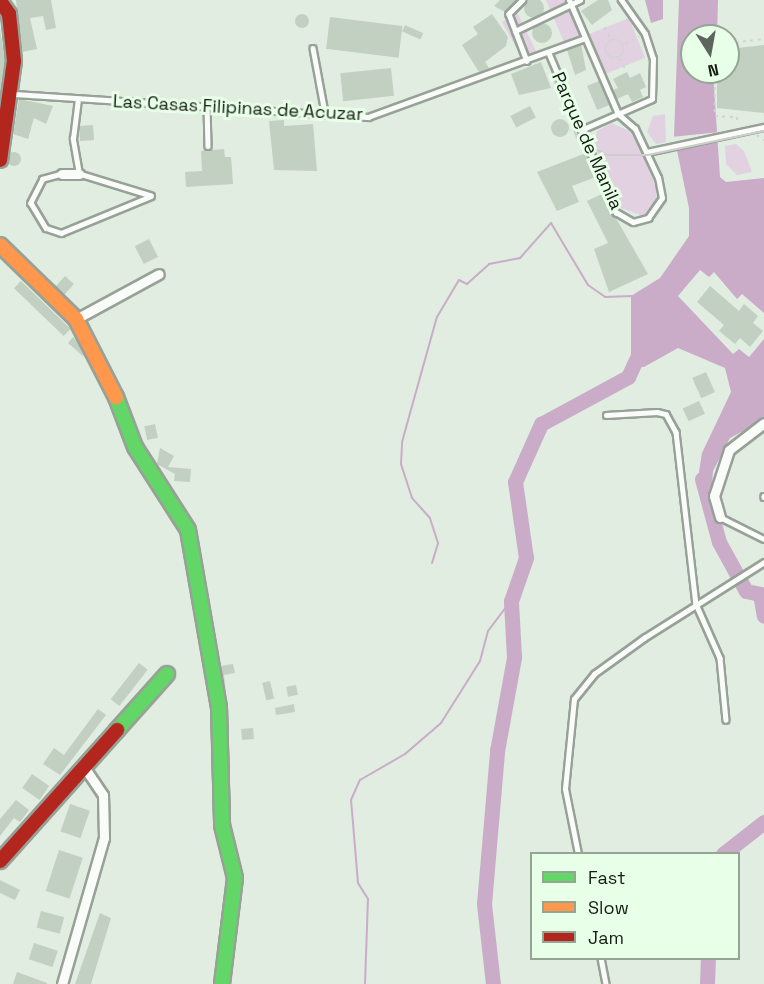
<!DOCTYPE html>
<html>
<head>
<meta charset="utf-8">
<style>
	body { margin:0 }
	#map { position:relative; width:764px; height:984px; overflow:hidden; background:#e0ede0; font-family:"Space Grotesk",sans-serif }
	div>[style] { position:absolute }
	.green>* { inset:0; background:#e1d1e1; transform-origin:0 0 }
	.water>* { inset:0; background:#caacc9 }
	.pier>* { inset:0; background:#e0ede0; transform-origin:0 0 }
	.stream>* { height:2px; margin:-1px; padding:0 1px; transform-origin:1px; border-radius:1px; background:#caacc9 }
	.river>* { height:15px; margin:-7.5px; padding:0 7.5px; transform-origin:7.5px; border-radius:7.5px; background:#caacc9 }
	.building>* { inset:0; background:#c1d0c1; transform-origin:0 0 }
	.round { border-radius:50% }
	.path>* { height:1.5px; margin-top:-0.75px; transform-origin:0; background:repeating-linear-gradient(90deg,#d0d4d0 0 3px,transparent 0 7.5px) }
	.path>.ring { margin:-0.75px; padding:0; box-sizing:content-box; background:none; border:1.5px solid #d0d4d0; border-radius:50% }
	.roads { filter:drop-shadow(2px 0 #97a197) drop-shadow(-2px 0 #97a197) drop-shadow(0 2px #97a197) drop-shadow(0 -2px #97a197) }
	.lane>* { height:4.5px; margin:-2.25px; padding:0 2.25px; transform-origin:2.25px; border-radius:2.25px; background:#fafcfa }
	.street>* { height:9px; margin:-4.5px; padding:0 4.5px; transform-origin:4.5px; border-radius:4.5px; background:#fafcfa }
	.fast>* { height:14px; margin:-7px; padding:0 7px; transform-origin:7px; border-radius:7px; background:#63d668 }
	.slow>* { height:14px; margin:-7px; padding:0 7px; transform-origin:7px; border-radius:7px; background:#ff974d }
	.jam>* { height:14px; margin:-7px; padding:0 7px; transform-origin:7px; border-radius:7px; background:#b3261e }
	.tram>* { height:1.5px; margin:-0.75px; padding:0 0.75px; transform-origin:0.75px; border-radius:0.75px; background:#cbcecb }
	span { translate:-50% -50%; white-space:nowrap; text-align:center; line-height:1.15; -webkit-text-stroke:6px #e8ffe8; paint-order:stroke }
	.street-label { font-size:18px; color:#151d15 }
	.legend { position:absolute; left:530px; top:852px; width:210px; height:108px; box-sizing:border-box; background:#e8ffe8; border:2px solid #94a594; margin:0; padding:8px 10px; list-style:none; font-size:18px; color:#151d15 }
	.legend li { display:flex; align-items:center; gap:12px; height:30px }
	.legend b { width:30px; border:2px solid #94a594 }
	.north { position:absolute; left:680px; top:24px; width:60px; height:60px; box-sizing:border-box; background:#e8ffe8; border:2px solid #94a594; border-radius:50%; rotate:169deg; font-size:16px; font-weight:700; line-height:24px; text-align:center; color:#151d15 }
	.north::after { content:''; display:block; margin:auto; width:21px; height:27px; background:#5c665c; clip-path:polygon(50% 0,100% 100%,50% 72%,0 100%) }
</style>
</head>
<body>
<div id="map">
	<div class="green">
		<i style="clip-path:polygon(546px 0,566px 0,581px 35px,564px 42px)"></i>
		<i style="clip-path:polygon(517px 12px,536px 51px,522px 58px,502px 22px)"></i>
		<i style="left:629px;top:18px;width:43px;height:45px;rotate:68deg"></i>
		<i style="clip-path:polygon(665px 114px,666px 142px,656px 144px,647px 132px,653px 116px)"></i>
		<i style="clip-path:polygon(612px 123px,633px 133px,657px 189px,656px 202px,643px 216px,618px 207px,594px 148px,597px 131px)"></i>
		<i style="clip-path:polygon(736px 144px,744px 151px,752px 172px,737px 175px,726px 164px,725px 146px)"></i>
	</div>
	<div class="water">
		<i style="clip-path:polygon(645px 0,663px 0,663px 19px,651px 23px)"></i>
		<i style="clip-path:polygon(679px 0,718px 0,717px 36px,692px 36px,692px 72px,713px 72px,720px 177px,726px 182px,764px 178px,764px 313px,742px 294px,737px 299px,714px 272px,709px 277px,700px 270px,678px 296px,733px 354px,739px 349px,749px 357px,764px 339px,764px 420px,730px 438px,713px 471px,711px 497px,702px 499px,698px 478px,702px 453px,731px 392px,725px 368px,678px 348px,644px 367px,631px 367px,631px 296px,660px 278px,689px 236px,689px 208px,674px 136px)"></i>
	</div>
	<div class="pier">
		<i style="left:720px;top:132px;width:10px;height:49px;rotate:84deg"></i>
	</div>
	<div class="stream">
		<i style="left:432px;top:563px;width:21px;rotate:-73deg"></i>
		<i style="left:438px;top:543px;width:26px;rotate:-108deg"></i>
		<i style="left:430px;top:518px;width:27px;rotate:-132deg"></i>
		<i style="left:412px;top:498px;width:36px;rotate:-108deg"></i>
		<i style="left:401px;top:464px;width:22px;rotate:-87deg"></i>
		<i style="left:402px;top:442px;width:130px;rotate:-74.4deg"></i>
		<i style="left:437px;top:317px;width:43px;rotate:-59.3deg"></i>
		<i style="left:459px;top:280px;width:9px;rotate:27deg"></i>
		<i style="left:467px;top:284px;width:30px;rotate:-42deg"></i>
		<i style="left:489px;top:264px;width:32px;rotate:-11deg"></i>
		<i style="left:520px;top:258px;width:47px;rotate:-48.5deg"></i>
		<i style="left:551px;top:223px;width:72px;rotate:59.2deg"></i>
		<i style="left:588px;top:285px;width:21px;rotate:35deg"></i>
		<i style="left:605px;top:297px;width:27px;rotate:-2deg"></i>
		<i style="left:365px;top:984px;width:85px;rotate:-88deg"></i>
		<i style="left:368px;top:899px;width:19px;rotate:-122deg"></i>
		<i style="left:358px;top:883px;width:83px;rotate:-94.8deg"></i>
		<i style="left:351px;top:800px;width:22px;rotate:-66deg"></i>
		<i style="left:360px;top:780px;width:52px;rotate:-30deg"></i>
		<i style="left:405px;top:754px;width:48px;rotate:-40.7deg"></i>
		<i style="left:441px;top:723px;width:73px;rotate:-57.8deg"></i>
		<i style="left:480px;top:661px;width:31px;rotate:-75deg"></i>
		<i style="left:488px;top:631px;width:38px;rotate:-53deg"></i>
	</div>
	<div class="river">
		<i style="left:702px;top:479px;width:65px;rotate:74.9deg"></i>
		<i style="left:719px;top:542px;width:56px;rotate:61.1deg"></i>
		<i style="left:746px;top:591px;width:14px;rotate:12deg"></i>
		<i style="left:760px;top:594px;width:22px;rotate:80deg"></i>
		<i style="left:723px;top:854px;width:52px;rotate:-38deg"></i>
		<i style="left:493px;top:984px;width:81px;rotate:-96.4deg"></i>
		<i style="left:484px;top:904px;width:154px;rotate:-85.1deg"></i>
		<i style="left:497px;top:751px;width:96px;rotate:-79.7deg"></i>
		<i style="left:514px;top:657px;width:56px;rotate:-93.1deg"></i>
		<i style="left:511px;top:601px;width:46px;rotate:-70.8deg"></i>
		<i style="left:526px;top:558px;width:77px;rotate:-98.2deg"></i>
		<i style="left:515px;top:482px;width:64px;rotate:-65.9deg"></i>
		<i style="left:541px;top:424px;width:99px;rotate:-28.4deg"></i>
		<i style="left:628px;top:377px;width:33px;rotate:-65deg"></i>
		<i style="left:707px;top:984px;width:26px;rotate:-88deg"></i>
	</div>
	<div class="building">
		<i class="round" style="left:524px;top:-2px;width:20px;height:20px"></i>
		<i style="clip-path:polygon(16px 0,51px 0,56px 28px,46px 30px,43px 16px,30px 18px,37px 49px,22px 52px)"></i>
		<i style="clip-path:polygon(500px 0,517px 0,505px 12px,494px 6px)"></i>
		<i style="clip-path:polygon(598px 0,608px 0,612px 10px,592px 25px,581px 11px)"></i>
		<i class="round" style="left:295px;top:14px;width:14px;height:14px"></i>
		<i style="clip-path:polygon(492px 14px,508px 37px,506px 46px,485px 62px,489px 68px,479px 72px,462px 45px,478px 34px,473px 27px)"></i>
		<i style="left:330px;top:17px;width:73px;height:32px;rotate:7deg"></i>
		<i class="round" style="left:532px;top:23px;width:20px;height:20px"></i>
		<i style="left:405px;top:25px;width:20px;height:7px;rotate:24deg"></i>
		<i style="clip-path:polygon(0 29px,5px 61px,0 96px)"></i>
		<i style="clip-path:polygon(581px 44px,586px 70px,575px 75px,567px 50px)"></i>
		<i style="clip-path:polygon(764px 45px,764px 113px,717px 108px,717px 72px,728px 72px,729px 49px)"></i>
		<i style="clip-path:polygon(541px 62px,551px 88px,519px 95px,511px 74px)"></i>
		<i style="left:391px;top:68px;width:28px;height:51px;rotate:84deg"></i>
		<i style="clip-path:polygon(627px 72px,630px 78px,640px 73px,646px 87px,640px 90px,643px 97px,632px 102px,628px 94px,617px 99px,613px 90px,618px 88px,613px 79px)"></i>
		<i style="left:599px;top:81px;width:26px;height:13px;rotate:67deg"></i>
		<i style="clip-path:polygon(19px 99px,53px 106px,46px 124px,34px 118px,28px 139px,13px 134px)"></i>
		<i style="left:530px;top:106px;width:13px;height:22px;rotate:63deg"></i>
		<i class="round" style="left:551px;top:119px;width:18px;height:18px"></i>
		<i style="clip-path:polygon(284px 120px,284px 126px,313px 124px,317px 171px,274px 170px,269px 121px)"></i>
		<i style="left:93px;top:125px;width:15px;height:14px;rotate:86deg"></i>
		<i style="clip-path:polygon(224px 149px,225px 157px,231px 157px,233px 184px,186px 187px,185px 172px,202px 171px,201px 151px)"></i>
		<i class="round" style="left:7px;top:152px;width:14px;height:14px"></i>
		<i style="clip-path:polygon(586px 153px,596px 177px,572px 186px,579px 202px,557px 211px,537px 172px)"></i>
		<i style="clip-path:polygon(602px 194px,648px 274px,609px 292px,594px 249px,608px 243px,587px 201px)"></i>
		<i style="left:149px;top:239px;width:20px;height:16px;rotate:63deg"></i>
		<i style="left:65px;top:276px;width:12px;height:14px;rotate:42deg"></i>
		<i style="left:21px;top:281px;width:69px;height:10px;rotate:44deg"></i>
		<i style="clip-path:polygon(710px 286px,739px 311px,744px 304px,758px 316px,753px 323px,763px 331px,750px 347px,740px 338px,735px 344px,719px 331px,724px 325px,697px 302px)"></i>
		<i style="clip-path:polygon(73px 337px,79px 343px,84px 357px,68px 343px)"></i>
		<i style="left:706px;top:372px;width:22px;height:15px;rotate:66deg"></i>
		<i style="left:699px;top:401px;width:14px;height:18px;rotate:65deg"></i>
		<i style="left:155px;top:424px;width:14px;height:11px;rotate:78deg"></i>
		<i style="clip-path:polygon(160px 448px,174px 456px,168px 467px,191px 469px,190px 482px,174px 481px,175px 474px,157px 464px)"></i>
		<i style="left:139px;top:663px;width:11px;height:46px;rotate:38deg"></i>
		<i style="clip-path:polygon(233px 664px,235px 673px,224px 675px,227px 702px,221px 666px)"></i>
		<i style="left:270px;top:681px;width:18px;height:8px;rotate:77deg"></i>
		<i style="left:296px;top:685px;width:10px;height:10px;rotate:79deg"></i>
		<i style="clip-path:polygon(294px 704px,295px 712px,276px 715px,275px 708px)"></i>
		<i style="clip-path:polygon(98px 709px,106px 715px,60px 775px,43px 764px,54px 748px,64px 755px)"></i>
		<i style="left:253px;top:728px;width:11px;height:12px;rotate:85deg"></i>
		<i style="left:32px;top:774px;width:21px;height:17px;rotate:35deg"></i>
		<i style="clip-path:polygon(16px 800px,29px 810px,20px 822px,14px 818px,0 836px,0 819px)"></i>
		<i style="left:70px;top:804px;width:21px;height:29px;rotate:19deg"></i>
		<i style="left:59px;top:850px;width:25px;height:43px;rotate:18deg"></i>
		<i style="clip-path:polygon(0 880px,20px 890px,15px 900px,0 893px)"></i>
		<i style="left:41px;top:911px;width:24px;height:17px;rotate:15deg"></i>
		<i style="clip-path:polygon(100px 913px,111px 918px,91px 984px,75px 984px)"></i>
		<i style="left:34px;top:943px;width:25px;height:17px;rotate:18deg"></i>
		<i style="clip-path:polygon(17px 972px,47px 983px,47px 984px,13px 984px)"></i>
	</div>
	<div class="path">
		<i style="left:605px;top:27px;width:14px;rotate:65deg"></i>
		<i class="ring" style="left:606px;top:40px;width:16.5px;height:16.5px"></i>
		<i style="left:728px;top:43px;width:36px;rotate:-6deg"></i>
		<i style="left:625px;top:44px;width:16px;rotate:-27deg"></i>
		<i style="left:620px;top:59px;width:10px;rotate:61deg"></i>
		<i style="left:715px;top:72px;width:44px;rotate:90deg"></i>
		<i style="left:715px;top:116px;width:22px;rotate:3deg"></i>
		<i style="left:737px;top:117px;width:7px;rotate:82deg"></i>
		<i style="left:757px;top:135px;width:9px;rotate:36deg"></i>
	</div>
	<div class="roads">
		<div class="lane">
			<i style="left:523px;top:0;width:20px;rotate:135deg"></i>
			<i style="left:509px;top:14px;width:50px;rotate:69deg"></i>
			<i style="left:515px;top:31px;width:72px;rotate:-25.5deg"></i>
			<i style="left:313px;top:48px;width:66px;rotate:79.5deg"></i>
			<i style="left:549px;top:53px;width:173px;rotate:67.2deg"></i>
			<i style="left:616px;top:212px;width:20px;rotate:30deg"></i>
			<i style="left:633px;top:222px;width:16px;rotate:-15deg"></i>
			<i style="left:648px;top:218px;width:24px;rotate:-55deg"></i>
			<i style="left:662px;top:198px;width:20px;rotate:-101deg"></i>
			<i style="left:658px;top:178px;width:54px;rotate:-115.1deg"></i>
			<i style="left:635px;top:129px;width:23px;rotate:-139deg"></i>
			<i style="left:618px;top:114px;width:124px;rotate:-113.3deg"></i>
			<i style="left:13px;top:94px;width:356px;rotate:3.7deg"></i>
			<i style="left:368px;top:117px;width:231px;rotate:-20deg"></i>
			<i style="left:207px;top:105px;width:41px;rotate:88.6deg"></i>
			<i style="left:581px;top:130px;width:77px;rotate:-23.6deg"></i>
			<i style="left:652px;top:99px;width:40px;rotate:-88.6deg"></i>
			<i style="left:653px;top:59px;width:26px;rotate:-108deg"></i>
			<i style="left:645px;top:34px;width:42px;rotate:-125.2deg"></i>
			<i style="left:647px;top:152px;width:120px;rotate:-12.1deg"></i>
			<i style="left:62px;top:174px;width:20px;rotate:165deg"></i>
			<i style="left:43px;top:179px;width:27px;rotate:117deg"></i>
			<i style="left:31px;top:203px;width:29px;rotate:59deg"></i>
			<i style="left:46px;top:228px;width:16px;rotate:18deg"></i>
			<i style="left:61px;top:233px;width:97px;rotate:-22.3deg"></i>
			<i style="left:151px;top:196px;width:75px;rotate:-163deg"></i>
			<i style="left:79px;top:174px;width:36px;rotate:-100deg"></i>
			<i style="left:73px;top:139px;width:40px;rotate:-82.9deg"></i>
			<i style="left:606px;top:415px;width:51px;rotate:-3.4deg"></i>
			<i style="left:657px;top:412px;width:9px;rotate:13deg"></i>
			<i style="left:666px;top:414px;width:21px;rotate:61deg"></i>
			<i style="left:676px;top:432px;width:173px;rotate:83.4deg"></i>
			<i style="left:696px;top:604px;width:59px;rotate:66deg"></i>
			<i style="left:720px;top:658px;width:62px;rotate:84.5deg"></i>
			<i style="left:764px;top:496px;width:1px;rotate:90deg"></i>
			<i style="left:720px;top:517px;width:49px;rotate:26.6deg"></i>
			<i style="left:578px;top:854px;width:66px;rotate:-101.3deg"></i>
			<i style="left:565px;top:789px;width:90px;rotate:-84.3deg"></i>
			<i style="left:574px;top:699px;width:32px;rotate:-51deg"></i>
			<i style="left:594px;top:674px;width:62px;rotate:-35.8deg"></i>
			<i style="left:644px;top:638px;width:142px;rotate:-32.3deg"></i>
			<i style="left:601px;top:958px;width:26px;rotate:79deg"></i>
		</div>
		<div class="street">
			<i style="left:62px;top:174px;width:17px"></i>
			<i style="left:76px;top:319px;width:94px;rotate:-28.5deg"></i>
			<i style="left:720px;top:517px;width:22px;rotate:-106deg"></i>
			<i style="left:714px;top:496px;width:48px;rotate:-71.9deg"></i>
			<i style="left:729px;top:450px;width:44px;rotate:-37.6deg"></i>
			<i style="left:62px;top:984px;width:152px;rotate:-74deg"></i>
			<i style="left:104px;top:838px;width:43px;rotate:-91.3deg"></i>
			<i style="left:103px;top:795px;width:34px;rotate:-124deg"></i>
		</div>
		<div class="fast">
			<i style="left:116px;top:397px;width:53px;rotate:69.2deg"></i>
			<i style="left:135px;top:447px;width:98px;rotate:57.4deg"></i>
			<i style="left:188px;top:530px;width:180px;rotate:80.1deg"></i>
			<i style="left:219px;top:707px;width:118px;rotate:88.5deg"></i>
			<i style="left:222px;top:825px;width:55px;rotate:76.2deg"></i>
			<i style="left:235px;top:878px;width:107px;rotate:97deg"></i>
			<i style="left:117px;top:730px;width:75px;rotate:-48.2deg"></i>
		</div>
		<div class="slow">
			<i style="left:0;top:245px;width:106px;rotate:44.2deg"></i>
			<i style="left:76px;top:319px;width:88px;rotate:62.9deg"></i>
		</div>
		<div class="jam">
			<i style="left:0;top:1px;width:16px;rotate:55deg"></i>
			<i style="left:9px;top:14px;width:47px;rotate:83.9deg"></i>
			<i style="left:14px;top:61px;width:100px;rotate:98deg"></i>
			<i style="left:0;top:861px;width:176px;rotate:-48.2deg"></i>
		</div>
	</div>
	<div class="tram">
		<i style="left:555px;top:81px;width:62px;rotate:68.4deg"></i>
		<i style="left:578px;top:139px;width:33px;rotate:29deg"></i>
		<i style="left:607px;top:155px;width:41px"></i>
		<i style="left:648px;top:155px;width:118px;rotate:-11.7deg"></i>
	</div>
	<div class="street-label">
		<span style="left:238px;top:108px;rotate:3deg">Las Casas Filipinas de Acuzar</span>
		<span style="left:587px;top:141px;rotate:66deg">Parque de Manila</span>
	</div>
	<ul class="legend">
	<li><b style="height:8px;background:#63d668"></b>Fast</li>
	<li><b style="height:8px;background:#ff974d"></b>Slow</li>
	<li><b style="height:8px;background:#b3261e"></b>Jam</li>
	</ul>
	<div class="north">N</div>
</div>
</body>
</html>
